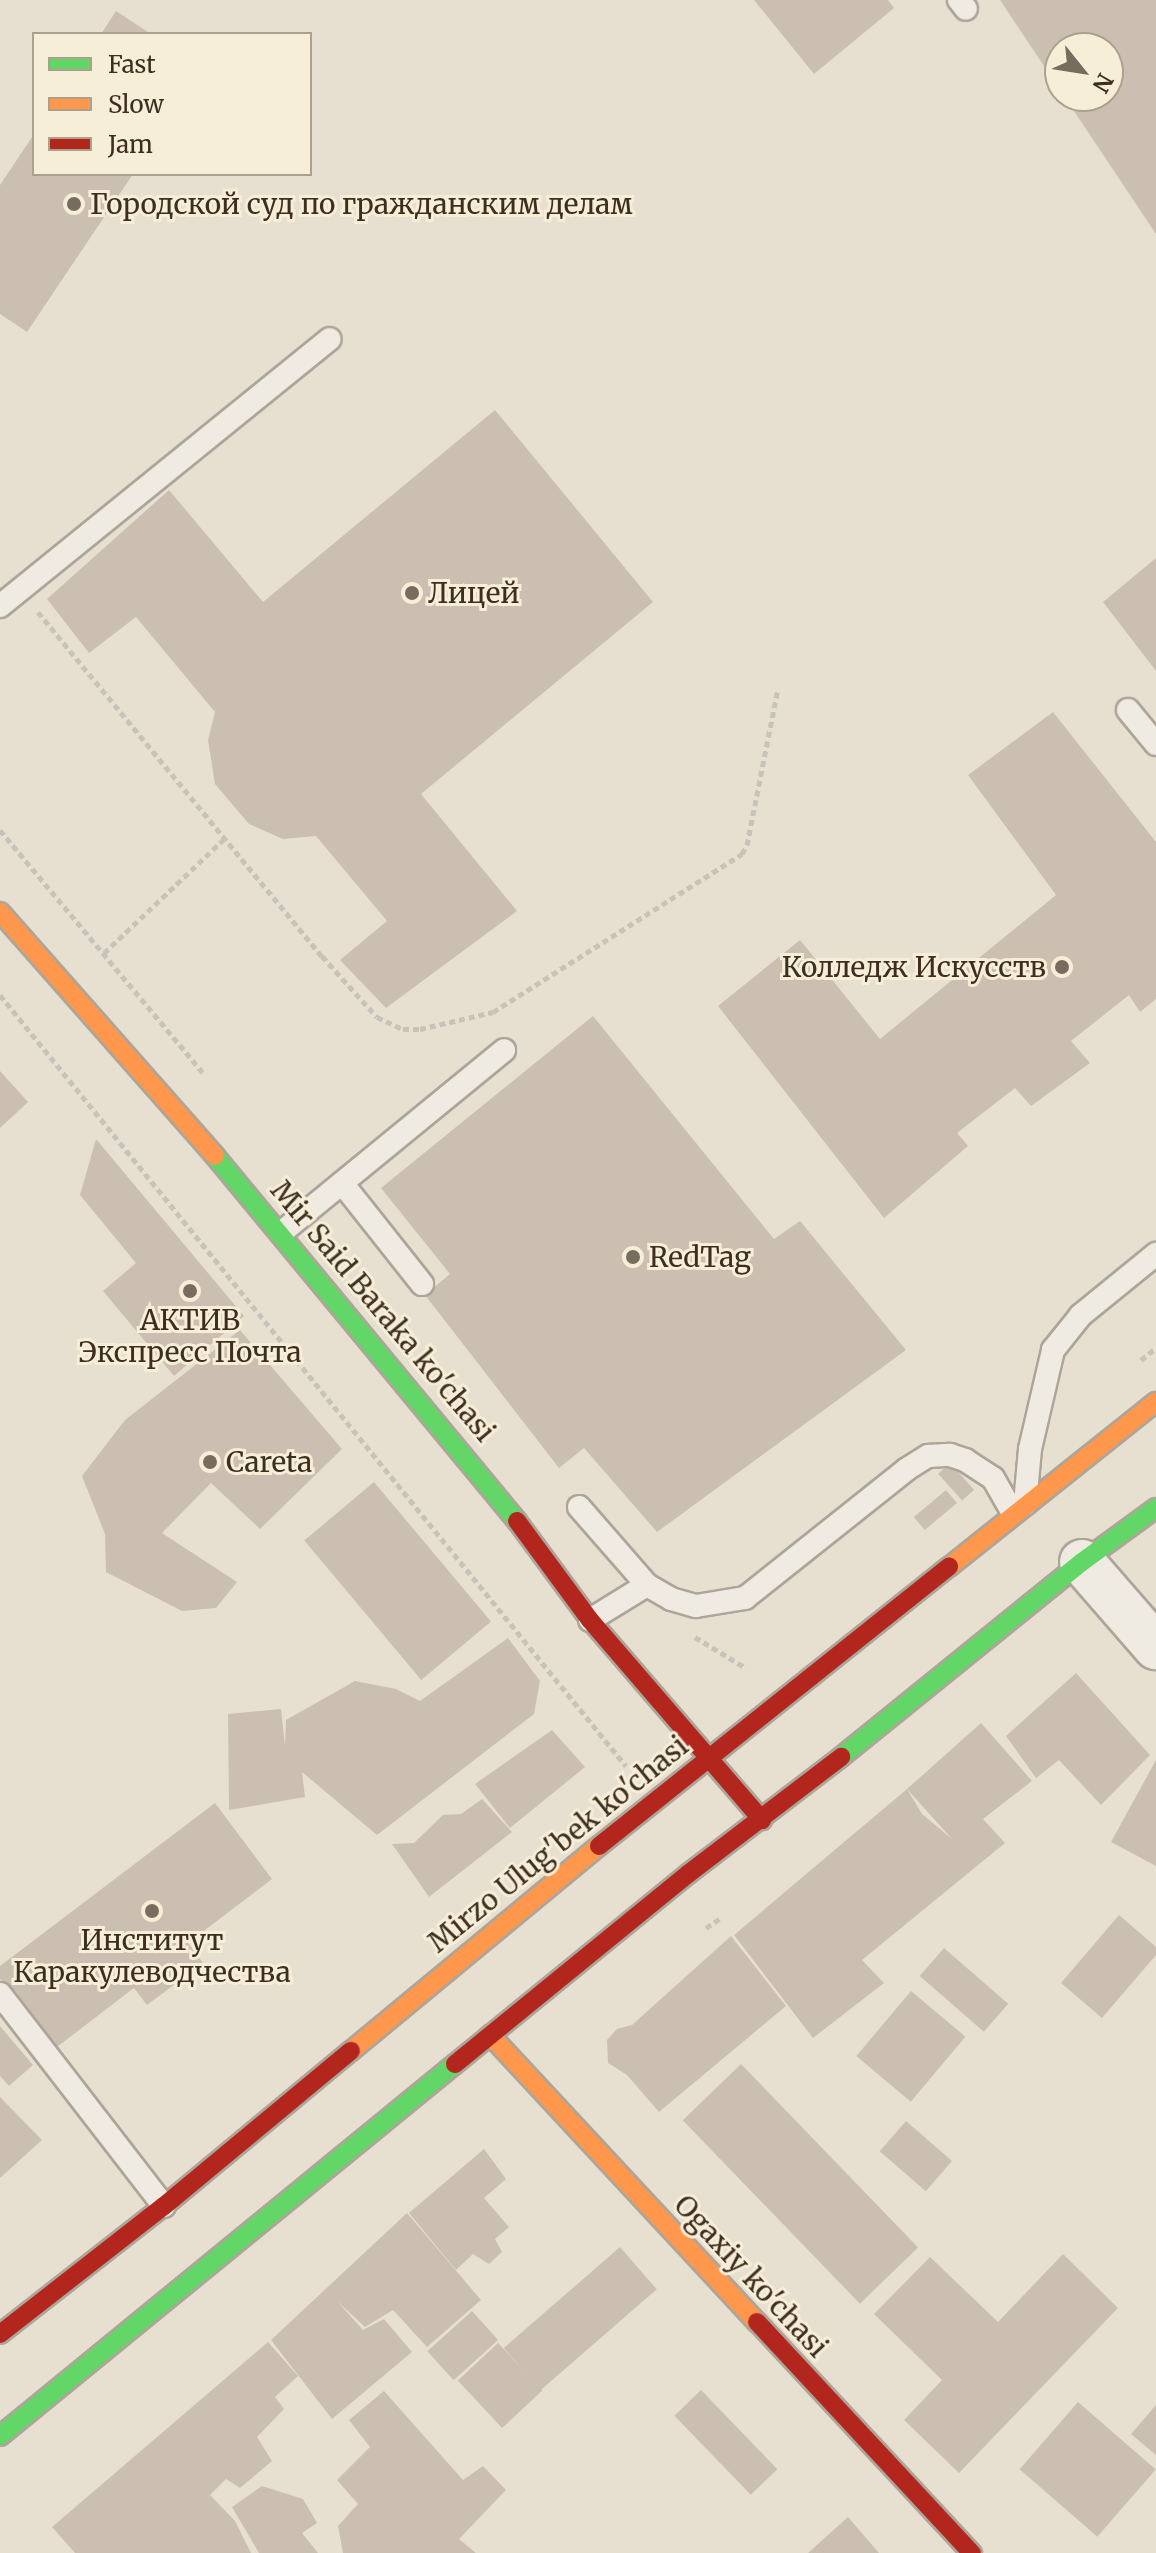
<!DOCTYPE html>
<html>
<head>
<meta charset="utf-8">
<style>
	body { margin:0 }
	#map { position:relative; width:1156px; height:2553px; overflow:hidden; background:#e7e0d1; font-family:Merriweather,serif }
	div>[style] { position:absolute }
	.building>* { inset:0; background:#cbbfb2; transform-origin:0 0 }
	.path>* { height:5px; margin-top:-2.5px; transform-origin:0; background:repeating-linear-gradient(90deg,#c8c2b9 0 6px,transparent 0 10px) }
	.roads { filter:drop-shadow(2px 0 #ada599) drop-shadow(-2px 0 #ada599) drop-shadow(0 2px #ada599) drop-shadow(0 -2px #ada599) }
	.lane>* { height:22px; margin:-11px; padding:0 11px; transform-origin:11px; border-radius:11px; background:#efebe3 }
	.street>* { height:44px; margin:-22px; padding:0 22px; transform-origin:22px; border-radius:22px; background:#efebe3 }
	.fast>* { height:18px; margin:-9px; padding:0 9px; transform-origin:9px; border-radius:9px; background:#63d668 }
	.slow>* { height:18px; margin:-9px; padding:0 9px; transform-origin:9px; border-radius:9px; background:#ff974d }
	.jam>* { height:18px; margin:-9px; padding:0 9px; transform-origin:9px; border-radius:9px; background:#b3261e }
	.dots>* { width:22px; height:22px; translate:-50% -50%; box-sizing:border-box; border:4px solid #f7eed8; border-radius:50% }
	span { translate:-50% -50%; white-space:nowrap; text-align:center; line-height:1.15; -webkit-text-stroke:6px #f7eed8; paint-order:stroke }
	.poi-label { font-size:28px; color:#3d2e20 }
	.left { translate:0 -50%; text-align:left }
	.right { translate:-100% -50%; text-align:right }
	.street-label { font-size:28px; color:#3d2e20 }
	.legend { position:absolute; left:32px; top:32px; width:280px; height:144px; box-sizing:border-box; background:#f7eed8; border:2px solid #ada18e; margin:0; padding:10px 14px; list-style:none; font-size:24px; color:#3d2e20 }
	.legend li { display:flex; align-items:center; gap:16px; height:40px }
	.legend b { width:40px; border:2px solid #ada18e }
	.north { position:absolute; left:1044px; top:32px; width:80px; height:80px; box-sizing:border-box; background:#f7eed8; border:2px solid #ada18e; border-radius:50%; rotate:120deg; font-size:22px; font-weight:700; line-height:32px; text-align:center; color:#3d2e20 }
	.north::after { content:''; display:block; margin:auto; width:28px; height:36px; background:#786c5e; clip-path:polygon(50% 0,100% 100%,50% 72%,0 100%) }
</style>
</head>
<body>
<div id="map">
	<div class="building">
		<i style="clip-path:polygon(754px 0,888px 0,894px 8px,814px 74px)"></i>
		<i style="clip-path:polygon(1000px 0,1156px 0,1156px 234px,1064px 96px,1108px 96px,1108px 48px,1060px 48px,1060px 90px)"></i>
		<i style="clip-path:polygon(116px 11px,151px 34px,101px 34px)"></i>
		<i style="clip-path:polygon(34px 134px,34px 174px,133px 174px,27px 332px,0 314px,0 185px)"></i>
		<i style="clip-path:polygon(495px 410px,653px 602px,421px 794px,517px 911px,386px 1008px,340px 960px,387px 921px,316px 836px,283px 839px,249px 824px,215px 784px,208px 740px,215px 712px,136px 617px,89px 653px,47px 599px,169px 490px,263px 602px)"></i>
		<i style="clip-path:polygon(1156px 558px,1156px 671px,1103px 602px)"></i>
		<i style="clip-path:polygon(1053px 712px,1156px 842px,1156px 999px,1140px 1012px,1129px 995px,1071px 1041px,1090px 1063px,1031px 1106px,1015px 1088px,957px 1133px,968px 1146px,884px 1218px,718px 1006px,800px 940px,880px 1039px,1056px 895px,968px 775px)"></i>
		<i style="clip-path:polygon(593px 1016px,774px 1239px,800px 1221px,906px 1350px,657px 1532px,584px 1448px,559px 1468px,425px 1295px,450px 1274px,381px 1188px)"></i>
		<i style="clip-path:polygon(0 1071px,28px 1102px,0 1128px)"></i>
		<i style="clip-path:polygon(96px 1139px,244px 1316px,174px 1376px,103px 1291px,136px 1263px,80px 1195px)"></i>
		<i style="clip-path:polygon(240px 1330px,342px 1449px,260px 1529px,211px 1483px,162px 1533px,237px 1582px,216px 1608px,182px 1611px,106px 1572px,105px 1534px,82px 1476px,125px 1420px)"></i>
		<i style="left:950px;top:1463px;width:36px;height:16px;rotate:48deg"></i>
		<i style="left:374px;top:1482px;width:182px;height:91px;rotate:50deg"></i>
		<i style="left:946px;top:1490px;width:17px;height:42px;rotate:50deg"></i>
		<i style="clip-path:polygon(508px 1638px,540px 1681px,534px 1714px,377px 1835px,302px 1772px,305px 1797px,229px 1810px,228px 1714px,281px 1709px,285px 1746px,286px 1720px,355px 1681px,396px 1689px,420px 1701px)"></i>
		<i style="clip-path:polygon(1076px 1673px,1150px 1755px,1101px 1805px,1059px 1760px,1036px 1778px,1006px 1736px)"></i>
		<i style="clip-path:polygon(981px 1723px,1032px 1781px,983px 1819px,1005px 1843px,862px 1960px,884px 1983px,813px 2038px,734px 1935px,907px 1789px,922px 1814px,952px 1839px,907px 1789px)"></i>
		<i style="clip-path:polygon(552px 1730px,585px 1767px,510px 1828px,475px 1784px)"></i>
		<i style="clip-path:polygon(1156px 1760px,1156px 1866px,1111px 1842px)"></i>
		<i style="clip-path:polygon(482px 1799px,512px 1832px,429px 1897px,392px 1844px,414px 1843px,443px 1815px,461px 1814px)"></i>
		<i style="clip-path:polygon(215px 1803px,272px 1879px,188px 1943px,203px 1963px,147px 2005px,134px 1988px,53px 2050px,0 1979px,0 1966px)"></i>
		<i style="clip-path:polygon(1119px 1915px,1156px 1947px,1156px 1955px,1102px 2018px,1061px 1983px)"></i>
		<i style="clip-path:polygon(731px 1936px,786px 2006px,659px 2112px,627px 2075px,608px 2063px,607px 2040px,617px 2029px,632px 2025px)"></i>
		<i style="left:944px;top:1948px;width:85px;height:37px;rotate:41deg"></i>
		<i style="left:911px;top:1991px;width:71px;height:85px;rotate:40deg"></i>
		<i style="clip-path:polygon(0 2026px,33px 2065px,9px 2086px,0 2076px)"></i>
		<i style="left:741px;top:2064px;width:255px;height:81px;rotate:46deg"></i>
		<i style="clip-path:polygon(0 2097px,42px 2140px,0 2178px)"></i>
		<i style="left:906px;top:2121px;width:61px;height:40px;rotate:41deg"></i>
		<i style="clip-path:polygon(484px 2149px,506px 2179px,484px 2198px,509px 2227px,495px 2239px,502px 2252px,489px 2264px,473px 2254px,456px 2270px,409px 2213px)"></i>
		<i style="clip-path:polygon(407px 2213px,481px 2300px,427px 2347px,393px 2310px,365px 2327px,337px 2301px,363px 2330px,384px 2319px,412px 2352px,332px 2419px,271px 2340px)"></i>
		<i style="left:620px;top:2247px;width:56px;height:154px;rotate:49deg"></i>
		<i style="clip-path:polygon(1063px 2254px,1118px 2308px,959px 2473px,904px 2420px,942px 2380px,874px 2314px,930px 2257px,998px 2322px)"></i>
		<i style="left:472px;top:2311px;width:39px;height:60px;rotate:48deg"></i>
		<i style="clip-path:polygon(268px 2342px,298px 2376px,275px 2397px,284px 2409px,257px 2437px,272px 2461px,240px 2488px,226px 2479px,210px 2495px,235px 2521px,251px 2553px,75px 2553px,52px 2527px)"></i>
		<i style="left:498px;top:2343px;width:65px;height:55px;rotate:47deg"></i>
		<i style="left:701px;top:2390px;width:110px;height:37px;rotate:46deg"></i>
		<i style="clip-path:polygon(384px 2391px,463px 2480px,483px 2466px,506px 2490px,459px 2539px,476px 2553px,343px 2553px,338px 2526px,358px 2504px,337px 2480px,370px 2447px,349px 2420px)"></i>
		<i style="left:1078px;top:2402px;width:103px;height:89px;rotate:41deg"></i>
		<i style="clip-path:polygon(1156px 2405px,1156px 2455px,1131px 2434px)"></i>
		<i style="clip-path:polygon(262px 2486px,303px 2499px,317px 2523px,302px 2533px,318px 2553px,259px 2553px,232px 2507px)"></i>
		<i style="clip-path:polygon(848px 2517px,879px 2553px,808px 2553px)"></i>
	</div>
	<div class="path">
		<i style="left:38px;top:612px;width:446px;rotate:50.5deg"></i>
		<i style="left:322px;top:956px;width:82px;rotate:48deg"></i>
		<i style="left:377px;top:1017px;width:29px;rotate:25deg"></i>
		<i style="left:403px;top:1029px;width:17px"></i>
		<i style="left:420px;top:1029px;width:75px;rotate:-13.1deg"></i>
		<i style="left:493px;top:1012px;width:295px;rotate:-32.4deg"></i>
		<i style="left:742px;top:854px;width:10px;rotate:-61deg"></i>
		<i style="left:747px;top:845px;width:159px;rotate:-78.8deg"></i>
		<i style="left:0;top:830px;width:318px;rotate:50.1deg"></i>
		<i style="left:104px;top:953px;width:167px;rotate:-43.5deg"></i>
		<i style="left:0;top:995px;width:993px;rotate:50.93deg"></i>
		<i style="left:1141px;top:1360px;width:19px;rotate:-39deg"></i>
		<i style="left:695px;top:1637px;width:60px;rotate:31.3deg"></i>
		<i style="left:706px;top:1928px;width:18px;rotate:-34deg"></i>
	</div>
	<div class="roads">
		<div class="lane">
			<i style="left:959px;top:0;width:11px;rotate:52deg"></i>
			<i style="left:0;top:606px;width:424px;rotate:-39deg"></i>
			<i style="left:1128px;top:710px;width:44px;rotate:50.5deg"></i>
			<i style="left:342px;top:1183px;width:129px;rotate:51.6deg"></i>
			<i style="left:282px;top:1232px;width:287px;rotate:-39.3deg"></i>
			<i style="left:1025px;top:1504px;width:55px;rotate:-84.8deg"></i>
			<i style="left:1030px;top:1449px;width:102px;rotate:-76.9deg"></i>
			<i style="left:1053px;top:1350px;width:45px;rotate:-51.3deg"></i>
			<i style="left:1081px;top:1315px;width:97px;rotate:-39.1deg"></i>
			<i style="left:579px;top:1507px;width:103px;rotate:48.9deg"></i>
			<i style="left:647px;top:1585px;width:28px;rotate:30deg"></i>
			<i style="left:671px;top:1599px;width:26px;rotate:16deg"></i>
			<i style="left:696px;top:1606px;width:50px;rotate:-9.3deg"></i>
			<i style="left:745px;top:1598px;width:207px;rotate:-38.5deg"></i>
			<i style="left:907px;top:1469px;width:25px;rotate:-32deg"></i>
			<i style="left:928px;top:1456px;width:22px;rotate:-3deg"></i>
			<i style="left:950px;top:1455px;width:16px;rotate:18deg"></i>
			<i style="left:965px;top:1460px;width:33px;rotate:33deg"></i>
			<i style="left:993px;top:1478px;width:40px;rotate:60.3deg"></i>
			<i style="left:590px;top:1620px;width:67px;rotate:-31.6deg"></i>
			<i style="left:0;top:1994px;width:268px;rotate:52.3deg"></i>
		</div>
		<div class="street">
			<i style="left:1082px;top:1562px;width:113px;rotate:49deg"></i>
		</div>
		<div class="fast">
			<i style="left:215px;top:1156px;width:474px;rotate:50.4deg"></i>
			<i style="left:841px;top:1757px;width:310px;rotate:-39deg"></i>
			<i style="left:1082px;top:1562px;width:92px;rotate:-36.1deg"></i>
			<i style="left:0;top:2436px;width:588px;rotate:-39.27deg"></i>
		</div>
		<div class="slow">
			<i style="left:0;top:912px;width:325px;rotate:48.6deg"></i>
			<i style="left:949px;top:1567px;width:265px;rotate:-38.6deg"></i>
			<i style="left:490px;top:2035px;width:392px;rotate:47.1deg"></i>
			<i style="left:351px;top:2051px;width:322px;rotate:-39.6deg"></i>
		</div>
		<div class="jam">
			<i style="left:517px;top:1521px;width:123px;rotate:53.6deg"></i>
			<i style="left:590px;top:1620px;width:264px;rotate:49.3deg"></i>
			<i style="left:599px;top:1846px;width:448px;rotate:-38.6deg"></i>
			<i style="left:455px;top:2064px;width:301px;rotate:-39.2deg"></i>
			<i style="left:688px;top:1874px;width:193px;rotate:-37.4deg"></i>
			<i style="left:757px;top:2322px;width:316px;rotate:47.1deg"></i>
			<i style="left:0;top:2334px;width:208px;rotate:-38deg"></i>
			<i style="left:164px;top:2206px;width:243px;rotate:-39.7deg"></i>
		</div>
	</div>
	<div class="dots">
		<i style="left:74px;top:204px;background:#786c5e"></i>
		<i style="left:412px;top:593px;background:#786c5e"></i>
		<i style="left:1062px;top:967px;background:#786c5e"></i>
		<i style="left:633px;top:1257px;background:#786c5e"></i>
		<i style="left:190px;top:1291px;background:#786c5e"></i>
		<i style="left:210px;top:1462px;background:#786c5e"></i>
		<i style="left:152px;top:1911px;background:#786c5e"></i>
	</div>
	<div class="poi-label">
		<span class="left" style="left:90px;top:204px">Городской суд по гражданским делам</span>
		<span class="left" style="left:428px;top:593px">Лицей</span>
		<span class="right" style="left:1046px;top:967px">Колледж Искусств</span>
		<span class="left" style="left:649px;top:1257px">RedTag</span>
		<span style="left:190px;top:1336px">АКТИВ<br>Экспресс Почта</span>
		<span class="left" style="left:226px;top:1462px">Careta</span>
		<span style="left:152px;top:1956px">Институт<br>Каракулеводчества</span>
	</div>
	<div class="street-label">
		<span style="left:383px;top:1311px;rotate:50deg">Mir Said Baraka ko'chasi</span>
		<span style="left:558px;top:1844px;rotate:-39deg">Mirzo Ulug'bek ko'chasi</span>
		<span style="left:751px;top:2276px;rotate:47deg">Ogaxiy ko'chasi</span>
	</div>
	<ul class="legend">
	<li><b style="height:10px;background:#63d668"></b>Fast</li>
	<li><b style="height:10px;background:#ff974d"></b>Slow</li>
	<li><b style="height:10px;background:#b3261e"></b>Jam</li>
	</ul>
	<div class="north">N</div>
</div>
</body>
</html>
